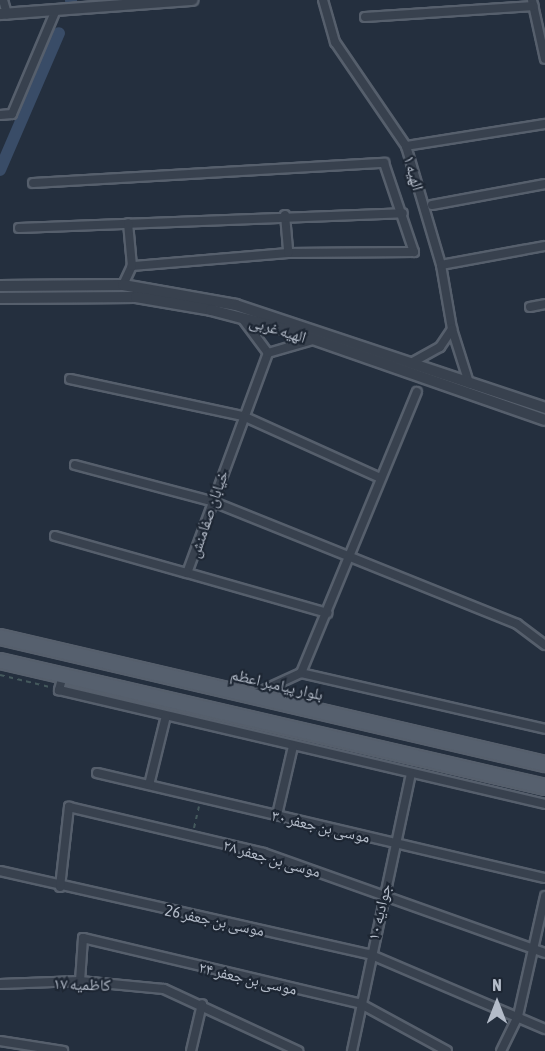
<!DOCTYPE html>
<html>
<head>
<meta charset="utf-8">
<style>
	body { margin:0 }
	#map { position:relative; width:545px; height:1051px; overflow:hidden; background:#242f3e; font-family:"Asap Condensed","Noto Naskh Arabic",sans-serif }
	div>[style] { position:absolute }
	.canal>* { height:12px; margin:-6px; padding:0 6px; transform-origin:6px; border-radius:6px; background:#394c67 }
	.path>* { height:2px; margin-top:-1px; transform-origin:0; background:repeating-linear-gradient(90deg,#44595c 0 4.5px,transparent 0 9px) }
	.roads { filter:drop-shadow(2px 0 #565f6c) drop-shadow(-2px 0 #565f6c) drop-shadow(0 2px #565f6c) drop-shadow(0 -2px #565f6c) }
	.minor>* { height:8px; margin:-4px; padding:0 4px; transform-origin:4px; border-radius:4px; background:#38414e }
	.tertiary>* { height:10px; margin:-5px; padding:0 5px; transform-origin:5px; border-radius:5px; background:#38414e }
	.primary>* { height:14px; margin:-7px; padding:0 7px; transform-origin:7px; border-radius:7px; background:#56606e }
	span { translate:-50% -50%; white-space:nowrap; text-align:center; line-height:1.15; -webkit-text-stroke:4.5px #1d2633; paint-order:stroke }
	.street-label { font-size:16px; color:#b4bcc9 }
	.north { position:absolute; left:467px; top:973px; width:60px; height:60px; -webkit-text-stroke:4px #1d2633; paint-order:stroke; rotate:0deg; font-size:16px; font-weight:700; line-height:24px; text-align:center; color:#b4bcc9 }
	.north::after { content:''; display:block; margin:auto; width:21px; height:27px; background:#b4bcc9; clip-path:polygon(50% 0,100% 100%,50% 72%,0 100%) }
</style>
</head>
<body>
<div id="map">
	<div class="canal">
		<i style="left:71px;top:1px;width:1px;rotate:-90deg"></i>
		<i style="left:0;top:170px;width:149px;rotate:-66.7deg"></i>
	</div>
	<div class="path">
		<i style="left:0;top:675px;width:51px;rotate:13.5deg"></i>
		<i style="left:194px;top:828px;width:22px;rotate:-77deg"></i>
	</div>
	<div class="roads">
		<div class="minor">
			<i style="left:3px;top:0;width:15px;rotate:74deg"></i>
			<i style="left:323px;top:0;width:44px;rotate:74.1deg"></i>
			<i style="left:335px;top:42px;width:126px;rotate:55.7deg"></i>
			<i style="left:406px;top:146px;width:124px;rotate:73.6deg"></i>
			<i style="left:441px;top:265px;width:65px;rotate:80.2deg"></i>
			<i style="left:532px;top:0;width:60px;rotate:77.6deg"></i>
			<i style="left:365px;top:17px;width:169px;rotate:-3.7deg"></i>
			<i style="left:0;top:115px;width:12px;rotate:-5deg"></i>
			<i style="left:12px;top:114px;width:111px;rotate:-67.1deg"></i>
			<i style="left:406px;top:146px;width:141px;rotate:-9deg"></i>
			<i style="left:33px;top:183px;width:352px;rotate:-3.3deg"></i>
			<i style="left:384px;top:163px;width:94px;rotate:71.4deg"></i>
			<i style="left:414px;top:252px;width:126px;rotate:179.5deg"></i>
			<i style="left:288px;top:253px;width:157px;rotate:175.2deg"></i>
			<i style="left:432px;top:205px;width:115px;rotate:-10.5deg"></i>
			<i style="left:285px;top:215px;width:38px;rotate:85deg"></i>
			<i style="left:19px;top:228px;width:384px;rotate:-2.2deg"></i>
			<i style="left:441px;top:265px;width:106px;rotate:-10.4deg"></i>
			<i style="left:123px;top:285px;width:21px;rotate:-65deg"></i>
			<i style="left:132px;top:266px;width:43px;rotate:-95.3deg"></i>
			<i style="left:530px;top:307px;width:15px;rotate:-11deg"></i>
			<i style="left:242px;top:318px;width:44px;rotate:53.4deg"></i>
			<i style="left:268px;top:353px;width:234px;rotate:110.2deg"></i>
			<i style="left:187px;top:573px;width:146px;rotate:15.9deg"></i>
			<i style="left:268px;top:353px;width:47px;rotate:-16.1deg"></i>
			<i style="left:411px;top:363px;width:33px;rotate:-29deg"></i>
			<i style="left:440px;top:347px;width:22px;rotate:-56deg"></i>
			<i style="left:452px;top:329px;width:57px;rotate:72.5deg"></i>
			<i style="left:70px;top:379px;width:177px;rotate:12.1deg"></i>
			<i style="left:243px;top:416px;width:150px;rotate:24.3deg"></i>
			<i style="left:75px;top:465px;width:141px;rotate:14.8deg"></i>
			<i style="left:211px;top:501px;width:330px;rotate:21.9deg"></i>
			<i style="left:517px;top:624px;width:35px;rotate:37deg"></i>
			<i style="left:55px;top:536px;width:137px;rotate:15.7deg"></i>
			<i style="left:301px;top:673px;width:250px;rotate:12.9deg"></i>
			<i style="left:63px;top:675px;width:16px;rotate:105deg"></i>
			<i style="left:59px;top:690px;width:499px;rotate:13.2deg"></i>
			<i style="left:253px;top:695px;width:53px;rotate:-24.6deg"></i>
			<i style="left:301px;top:673px;width:304px;rotate:-67.6deg"></i>
			<i style="left:97px;top:773px;width:460px;rotate:13.2deg"></i>
			<i style="left:149px;top:785px;width:71px;rotate:-76.2deg"></i>
			<i style="left:277px;top:815px;width:71px;rotate:-76.9deg"></i>
			<i style="left:0;top:871px;width:378px;rotate:12.7deg"></i>
			<i style="left:369px;top:954px;width:191px;rotate:23.1deg"></i>
			<i style="left:60px;top:887px;width:81px;rotate:-83.6deg"></i>
			<i style="left:69px;top:807px;width:200px;rotate:13.3deg"></i>
			<i style="left:264px;top:853px;width:298px;rotate:19.6deg"></i>
			<i style="left:80px;top:981px;width:43px;rotate:-86deg"></i>
			<i style="left:83px;top:938px;width:284px;rotate:13.3deg"></i>
			<i style="left:359px;top:1003px;width:100px;rotate:28.6deg"></i>
			<i style="left:0;top:984px;width:80px;rotate:-2.1deg"></i>
			<i style="left:80px;top:981px;width:84px;rotate:5.4deg"></i>
			<i style="left:164px;top:989px;width:148px;rotate:24.8deg"></i>
			<i style="left:0;top:1041px;width:64px;rotate:9deg"></i>
			<i style="left:191px;top:1051px;width:48px;rotate:-76.8deg"></i>
			<i style="left:352px;top:1051px;width:283px;rotate:-78deg"></i>
			<i style="left:501px;top:1051px;width:39px;rotate:-64deg"></i>
			<i style="left:518px;top:1016px;width:123px;rotate:-77.3deg"></i>
		</div>
		<div class="tertiary">
			<i style="left:0;top:14px;width:193px;rotate:-4.2deg"></i>
			<i style="left:0;top:286px;width:123px;rotate:-0.5deg"></i>
			<i style="left:123px;top:285px;width:115px;rotate:10deg"></i>
			<i style="left:236px;top:305px;width:326px;rotate:18.4deg"></i>
			<i style="left:0;top:298px;width:136px;rotate:-0.4deg"></i>
			<i style="left:136px;top:297px;width:76px;rotate:9.8deg"></i>
			<i style="left:211px;top:310px;width:75px;rotate:14.6deg"></i>
			<i style="left:284px;top:329px;width:276px;rotate:19.2deg"></i>
		</div>
		<div class="primary">
			<i style="left:0;top:637px;width:560px;rotate:13.12deg"></i>
			<i style="left:0;top:661px;width:559px;rotate:13.02deg"></i>
		</div>
	</div>
	<div class="street-label">
		<span style="left:414px;top:173px;rotate:74deg">الهیه ۱</span>
		<span style="left:278px;top:329px;rotate:17deg">الهیه غربی</span>
		<span style="left:208px;top:514px;rotate:-71deg">خیابان صفامنش</span>
		<span style="left:277px;top:684px;rotate:13deg">بلوار پیامبر اعظم</span>
		<span style="left:321px;top:826px;rotate:13deg">موسی بن جعفر ۳۰</span>
		<span style="left:272px;top:858px;rotate:16deg">موسی بن جعفر ۲۸</span>
		<span style="left:379px;top:912px;rotate:-77deg">جوادیه ۱۰</span>
		<span style="left:215px;top:920px;rotate:12deg">موسی بن جعفر 26</span>
		<span style="left:248px;top:978px;rotate:13deg">موسی بن جعفر ۲۴</span>
		<span style="left:82px;top:984px;rotate:2deg">کاظمیه ۱۷</span>
	</div>
	<div class="north">N</div>
</div>
</body>
</html>
